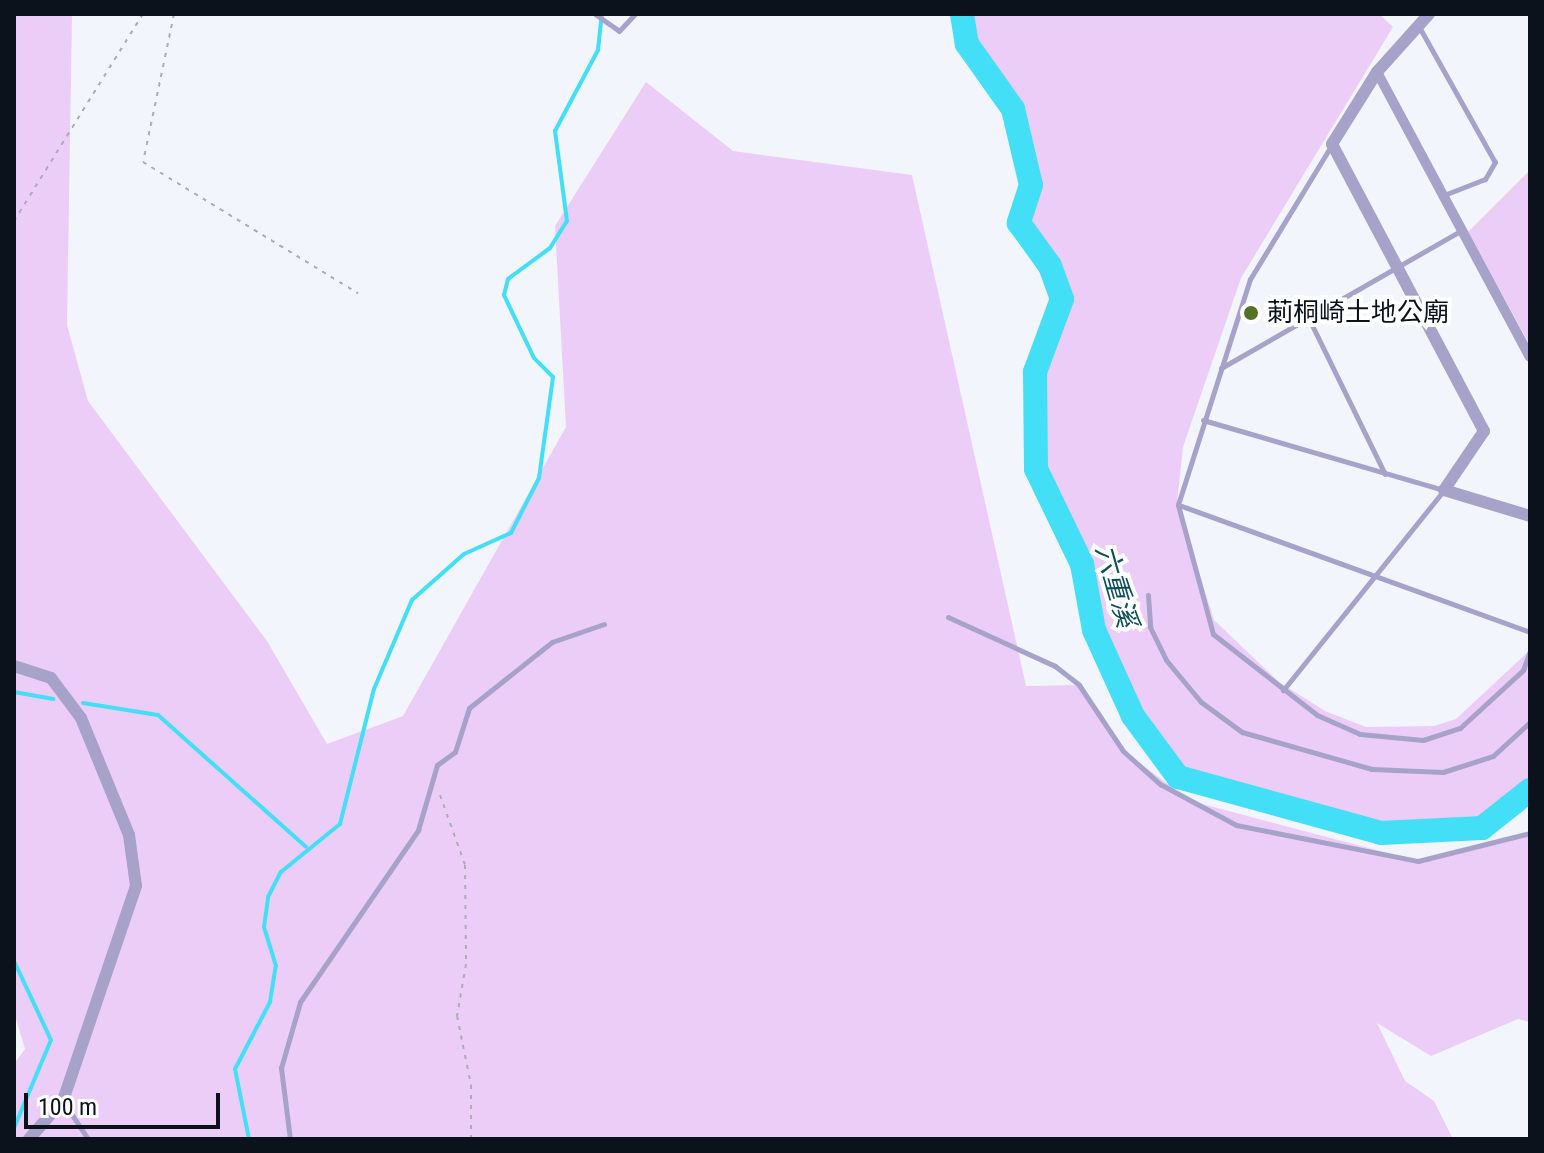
<!DOCTYPE html>
<html>
<head>
<meta charset="utf-8">
<style>
	body { margin:0 }
	#map { position:relative; width:1544px; height:1153px; overflow:hidden; background:#f2f5fb; font-family:"Roboto Condensed","Noto Sans TC",sans-serif }
	div>[style] { position:absolute }
	.green>* { inset:0; background:#eccdf8 }
	.stream>* { height:4px; margin:-2px; padding:0 2px; transform-origin:2px; border-radius:2px; background:#43dff6 }
	.river>* { height:24px; margin:-12px; padding:0 12px; transform-origin:12px; border-radius:12px; background:#43dff6 }
	.path>* { height:2px; margin-top:-1px; transform-origin:0; background:repeating-linear-gradient(90deg,#aaaeb5 0 4px,transparent 0 10px) }
	.service>* { height:5px; margin:-2.5px; padding:0 2.5px; transform-origin:2.5px; border-radius:2.5px; background:#a6a2ca }
	.minor>* { height:10px; margin:-5px; padding:0 5px; transform-origin:5px; border-radius:5px; background:#a6a2ca }
	.tertiary>* { height:12px; margin:-6px; padding:0 6px; transform-origin:6px; border-radius:6px; background:#a6a2ca }
	.dots>* { width:22px; height:22px; translate:-50% -50%; box-sizing:border-box; border:4px solid #fff; border-radius:50% }
	span { translate:-50% -50%; white-space:nowrap; text-align:center; line-height:1.15; -webkit-text-stroke:8px #fff; paint-order:stroke }
	.poi-label { font-size:26px; color:#0c121c }
	.left { translate:0 -50%; text-align:left }
	.water-label { font-size:28px; color:#0d5059; font-style:italic }
	.frame { position:absolute; inset:0; border:16px solid #0c121c; pointer-events:none }
	.scale { position:absolute; left:24px; top:1093px; width:196px; height:36px; box-sizing:border-box; border:4px solid #0c121c; border-top:0; padding-left:10px; font-size:24px; line-height:28px; white-space:nowrap; color:#0c121c; -webkit-text-stroke:6px #fff; paint-order:stroke }
</style>
</head>
<body>
<div id="map">
	<div class="green">
		<i style="clip-path:polygon(14px 14px,72px 14px,67px 325px,88px 401px,267px 641px,327px 744px,403px 716px,566px 427px,555px 226px,646px 82px,733px 151px,912px 175px,1026px 686px,1079px 685px,1123px 751px,1191px 801px,1418px 861px,1530px 833px,1530px 1022px,1518px 1019px,1431px 1056px,1377px 1023px,1405px 1081px,1434px 1101px,1453px 1139px,14px 1139px,14px 1064px,25px 1049px,14px 1012px)"></i>
		<i style="clip-path:polygon(962px 14px,1379px 14px,1393px 27px,1241px 278px,1183px 447px,1177px 503px,1214px 620px,1279px 682px,1325px 711px,1366px 727px,1434px 726px,1456px 719px,1530px 650px,1530px 790px,1482px 828px,1381px 833px,1216px 792px,1178px 777px,1133px 716px,1094px 630px,1082px 564px,1036px 469px,1035px 372px,1062px 298px,1050px 266px,1019px 223px,1031px 185px,1013px 109px,967px 44px)"></i>
		<i style="clip-path:polygon(1530px 170px,1530px 345px,1468px 232px)"></i>
	</div>
	<div class="stream">
		<i style="left:14px;top:692px;width:40px;rotate:10deg"></i>
		<i style="left:83px;top:703px;width:76px;rotate:9.1deg"></i>
		<i style="left:158px;top:715px;width:198px;rotate:41.7deg"></i>
		<i style="left:14px;top:961px;width:87px;rotate:64.9deg"></i>
		<i style="left:51px;top:1040px;width:95px;rotate:112.8deg"></i>
		<i style="left:249px;top:1139px;width:71px;rotate:-101.3deg"></i>
		<i style="left:235px;top:1069px;width:76px;rotate:-62.4deg"></i>
		<i style="left:270px;top:1002px;width:36px;rotate:-81deg"></i>
		<i style="left:276px;top:966px;width:41px;rotate:-107.1deg"></i>
		<i style="left:264px;top:927px;width:30px;rotate:-82deg"></i>
		<i style="left:268px;top:897px;width:28px;rotate:-63deg"></i>
		<i style="left:281px;top:872px;width:76px;rotate:-39.1deg"></i>
		<i style="left:340px;top:824px;width:139px;rotate:-75.9deg"></i>
		<i style="left:374px;top:689px;width:97px;rotate:-66.9deg"></i>
		<i style="left:412px;top:600px;width:69px;rotate:-41.5deg"></i>
		<i style="left:464px;top:554px;width:51px;rotate:-24.1deg"></i>
		<i style="left:511px;top:533px;width:62px;rotate:-63deg"></i>
		<i style="left:539px;top:478px;width:102px;rotate:-82.1deg"></i>
		<i style="left:553px;top:377px;width:27px;rotate:-135deg"></i>
		<i style="left:534px;top:358px;width:70px;rotate:-115.5deg"></i>
		<i style="left:504px;top:295px;width:16px;rotate:-76deg"></i>
		<i style="left:508px;top:279px;width:52px;rotate:-36.4deg"></i>
		<i style="left:550px;top:248px;width:32px;rotate:-58deg"></i>
		<i style="left:567px;top:221px;width:91px;rotate:-97.6deg"></i>
		<i style="left:555px;top:131px;width:92px;rotate:-62deg"></i>
		<i style="left:598px;top:50px;width:36px;rotate:-84deg"></i>
	</div>
	<div class="river">
		<i style="left:962px;top:14px;width:30px;rotate:81deg"></i>
		<i style="left:967px;top:44px;width:80px;rotate:54.7deg"></i>
		<i style="left:1013px;top:109px;width:78px;rotate:76.7deg"></i>
		<i style="left:1031px;top:185px;width:40px;rotate:108deg"></i>
		<i style="left:1019px;top:223px;width:53px;rotate:54.2deg"></i>
		<i style="left:1050px;top:266px;width:35px;rotate:70deg"></i>
		<i style="left:1062px;top:299px;width:78px;rotate:110.3deg"></i>
		<i style="left:1035px;top:372px;width:97px;rotate:89.4deg"></i>
		<i style="left:1036px;top:469px;width:106px;rotate:64.2deg"></i>
		<i style="left:1082px;top:564px;width:67px;rotate:79.7deg"></i>
		<i style="left:1094px;top:630px;width:94px;rotate:65.6deg"></i>
		<i style="left:1133px;top:716px;width:76px;rotate:53.6deg"></i>
		<i style="left:1178px;top:777px;width:211px;rotate:15.4deg"></i>
		<i style="left:1381px;top:833px;width:101px;rotate:-2.8deg"></i>
		<i style="left:1482px;top:828px;width:61px;rotate:-38.4deg"></i>
	</div>
	<div class="path">
		<i style="left:174px;top:14px;width:151px;rotate:101.8deg"></i>
		<i style="left:143px;top:162px;width:252px;rotate:31.4deg"></i>
		<i style="left:14px;top:221px;width:244px;rotate:-58.1deg"></i>
		<i style="left:440px;top:795px;width:74px;rotate:70.3deg"></i>
		<i style="left:465px;top:865px;width:99px;rotate:89.4deg"></i>
		<i style="left:466px;top:964px;width:53px;rotate:99.8deg"></i>
		<i style="left:457px;top:1016px;width:70px;rotate:78.5deg"></i>
		<i style="left:471px;top:1085px;width:54px;rotate:90deg"></i>
	</div>
	<div class="service">
		<i style="left:595px;top:14px;width:29px;rotate:35deg"></i>
		<i style="left:619px;top:31px;width:23px;rotate:-47deg"></i>
		<i style="left:1418px;top:25px;width:157px;rotate:60.7deg"></i>
		<i style="left:1495px;top:162px;width:20px;rotate:120deg"></i>
		<i style="left:1485px;top:179px;width:44px;rotate:158.7deg"></i>
		<i style="left:1331px;top:146px;width:156px;rotate:121.3deg"></i>
		<i style="left:1250px;top:279px;width:237px;rotate:107.7deg"></i>
		<i style="left:1178px;top:505px;width:134px;rotate:74.8deg"></i>
		<i style="left:1213px;top:634px;width:132px;rotate:37.9deg"></i>
		<i style="left:1317px;top:715px;width:47px;rotate:23.8deg"></i>
		<i style="left:1360px;top:734px;width:63px;rotate:5.4deg"></i>
		<i style="left:1423px;top:740px;width:39px;rotate:-18deg"></i>
		<i style="left:1460px;top:728px;width:86px;rotate:-42.6deg"></i>
		<i style="left:1523px;top:670px;width:20px;rotate:-70deg"></i>
		<i style="left:1307px;top:315px;width:177px;rotate:63.9deg"></i>
		<i style="left:1221px;top:368px;width:278px;rotate:-29.8deg"></i>
		<i style="left:1203px;top:420px;width:251px;rotate:16.2deg"></i>
		<i style="left:1444px;top:490px;width:257px;rotate:128.8deg"></i>
		<i style="left:1179px;top:505px;width:373px;rotate:19.9deg"></i>
		<i style="left:1148px;top:595px;width:32px;rotate:86deg"></i>
		<i style="left:1150px;top:627px;width:37px;rotate:64deg"></i>
		<i style="left:1166px;top:660px;width:55px;rotate:50.2deg"></i>
		<i style="left:1201px;top:702px;width:51px;rotate:36.2deg"></i>
		<i style="left:1242px;top:732px;width:135px;rotate:15.9deg"></i>
		<i style="left:1372px;top:769px;width:71px;rotate:2.4deg"></i>
		<i style="left:1443px;top:772px;width:52px;rotate:-17.7deg"></i>
		<i style="left:1493px;top:756px;width:50px;rotate:-42.6deg"></i>
		<i style="left:948px;top:617px;width:118px;rotate:24.6deg"></i>
		<i style="left:1055px;top:666px;width:31px;rotate:38deg"></i>
		<i style="left:1079px;top:685px;width:79px;rotate:56.3deg"></i>
		<i style="left:1123px;top:751px;width:50px;rotate:41.7deg"></i>
		<i style="left:1160px;top:784px;width:86px;rotate:28.3deg"></i>
		<i style="left:1236px;top:825px;width:186px;rotate:11.2deg"></i>
		<i style="left:1418px;top:861px;width:115px;rotate:-14deg"></i>
		<i style="left:63px;top:1101px;width:45px;rotate:56.7deg"></i>
		<i style="left:290px;top:1139px;width:72px;rotate:-97.2deg"></i>
		<i style="left:281px;top:1068px;width:69px;rotate:-73.9deg"></i>
		<i style="left:300px;top:1002px;width:209px;rotate:-55.5deg"></i>
		<i style="left:418px;top:830px;width:68px;rotate:-73.7deg"></i>
		<i style="left:437px;top:765px;width:22px;rotate:-36deg"></i>
		<i style="left:455px;top:752px;width:46px;rotate:-72.3deg"></i>
		<i style="left:469px;top:708px;width:106px;rotate:-38.5deg"></i>
		<i style="left:552px;top:642px;width:55px;rotate:-19.1deg"></i>
	</div>
	<div class="minor">
		<i style="left:1377px;top:72px;width:323px;rotate:61.8deg"></i>
	</div>
	<div class="tertiary">
		<i style="left:1429px;top:14px;width:78px;rotate:131.9deg"></i>
		<i style="left:1377px;top:72px;width:85px;rotate:122deg"></i>
		<i style="left:1332px;top:144px;width:325px;rotate:62.1deg"></i>
		<i style="left:1484px;top:431px;width:71px;rotate:124.1deg"></i>
		<i style="left:1444px;top:490px;width:90px;rotate:16.8deg"></i>
		<i style="left:14px;top:666px;width:39px;rotate:18deg"></i>
		<i style="left:51px;top:678px;width:50px;rotate:53.1deg"></i>
		<i style="left:81px;top:718px;width:126px;rotate:67.7deg"></i>
		<i style="left:129px;top:835px;width:51px;rotate:82.2deg"></i>
		<i style="left:136px;top:886px;width:226px;rotate:108.8deg"></i>
		<i style="left:63px;top:1100px;width:52px;rotate:131.1deg"></i>
	</div>
	<div class="dots">
		<i style="left:1251px;top:313px;background:#537228"></i>
	</div>
	<div class="poi-label">
		<span class="left" style="left:1267px;top:313px">莿桐崎土地公廟</span>
	</div>
	<div class="water-label">
		<span style="left:1116px;top:586px;rotate:74deg">六重溪</span>
	</div>
	<div class="frame"></div>
	<div class="scale">100 m</div>
</div>
</body>
</html>
